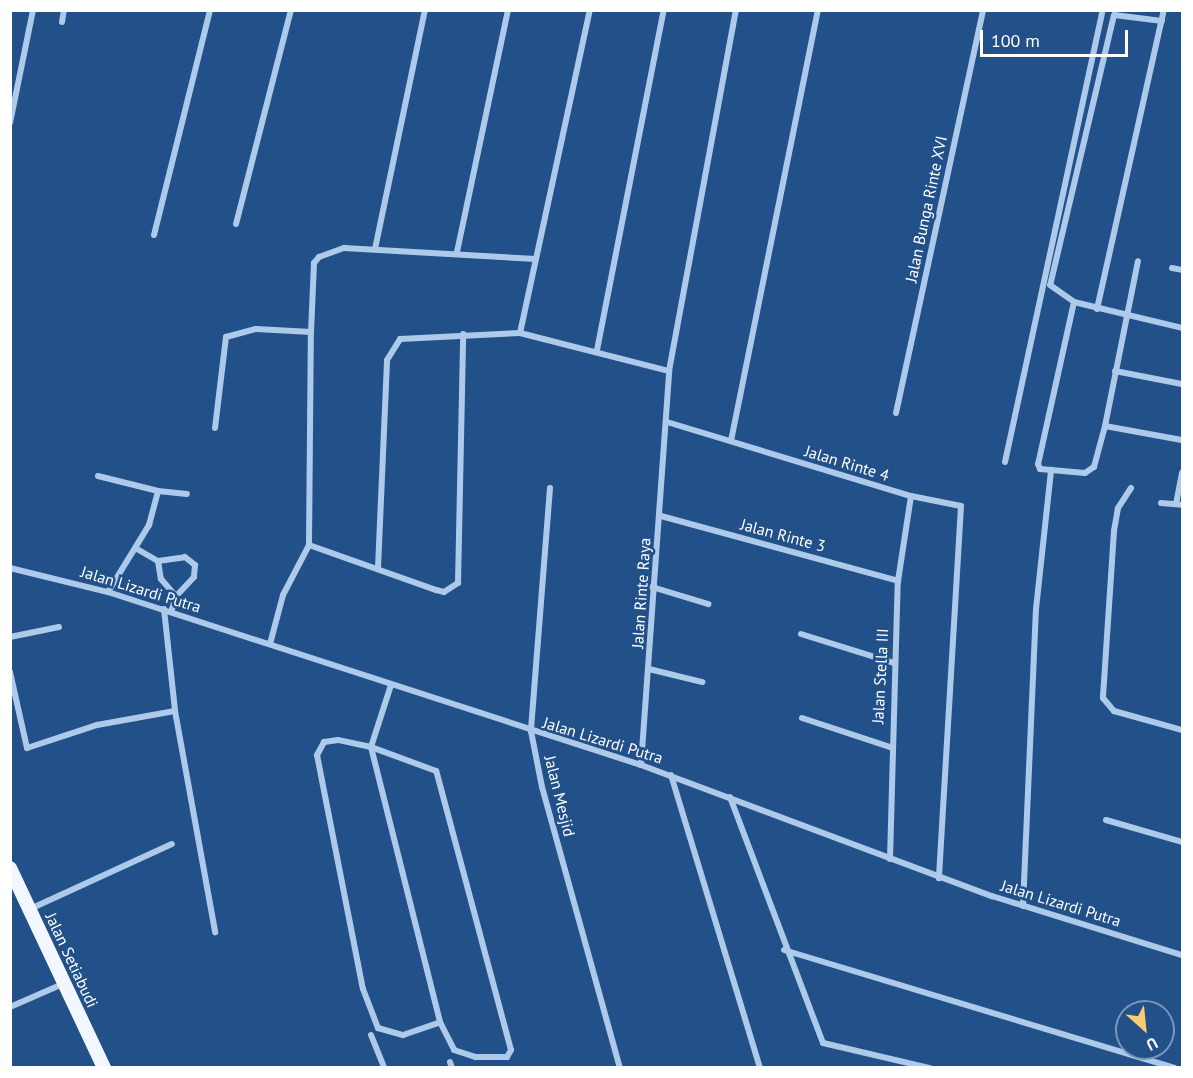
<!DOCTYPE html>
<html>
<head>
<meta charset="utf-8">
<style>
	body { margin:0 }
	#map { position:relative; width:1193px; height:1078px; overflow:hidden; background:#225089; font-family:"PT Sans",sans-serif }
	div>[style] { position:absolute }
	.minor>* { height:6px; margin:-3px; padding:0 3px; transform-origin:3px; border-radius:3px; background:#aecaea }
	.primary>* { height:14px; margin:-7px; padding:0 7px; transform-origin:7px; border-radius:7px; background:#f2f7fe }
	span { translate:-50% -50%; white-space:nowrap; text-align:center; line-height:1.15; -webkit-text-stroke:5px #225089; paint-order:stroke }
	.street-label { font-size:16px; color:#fff }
	.frame { position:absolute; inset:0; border:12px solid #fff; pointer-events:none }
	.north { position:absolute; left:1115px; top:1000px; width:60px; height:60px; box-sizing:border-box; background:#225089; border:2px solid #7a96b8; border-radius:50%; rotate:153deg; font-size:16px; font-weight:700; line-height:24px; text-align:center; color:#fff }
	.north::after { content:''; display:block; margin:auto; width:21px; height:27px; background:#f7ce6f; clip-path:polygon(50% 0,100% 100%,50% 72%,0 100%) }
	.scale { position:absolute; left:980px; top:30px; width:148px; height:27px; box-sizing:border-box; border:3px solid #fff; border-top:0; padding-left:8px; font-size:18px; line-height:21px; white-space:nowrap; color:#fff; -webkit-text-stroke:4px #225089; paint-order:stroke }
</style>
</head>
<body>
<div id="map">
	<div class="minor">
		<i style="left:1162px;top:21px;width:48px;rotate:-172.9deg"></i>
		<i style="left:1114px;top:15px;width:277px;rotate:103.3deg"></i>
		<i style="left:1050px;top:285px;width:29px;rotate:35deg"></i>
		<i style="left:1074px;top:302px;width:111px;rotate:13.5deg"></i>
		<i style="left:62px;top:22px;width:12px;rotate:-81deg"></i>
		<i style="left:10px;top:123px;width:115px;rotate:-78.5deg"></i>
		<i style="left:236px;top:224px;width:221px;rotate:-75.6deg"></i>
		<i style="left:154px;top:235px;width:232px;rotate:-76deg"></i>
		<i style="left:375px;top:249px;width:244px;rotate:-78.2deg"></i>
		<i style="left:457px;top:252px;width:247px;rotate:-78.1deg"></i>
		<i style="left:1172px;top:268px;width:10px;rotate:11deg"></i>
		<i style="left:1074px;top:302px;width:166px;rotate:102.5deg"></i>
		<i style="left:1038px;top:464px;width:5px;rotate:68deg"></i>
		<i style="left:1040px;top:469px;width:45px;rotate:5.1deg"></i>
		<i style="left:1085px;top:473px;width:11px;rotate:-34deg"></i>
		<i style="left:1094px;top:467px;width:42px;rotate:-75deg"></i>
		<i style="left:1105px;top:426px;width:168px;rotate:-78.7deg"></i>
		<i style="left:1097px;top:309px;width:306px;rotate:-77.4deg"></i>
		<i style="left:520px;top:333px;width:330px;rotate:-77.8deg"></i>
		<i style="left:597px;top:350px;width:347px;rotate:-78.9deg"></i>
		<i style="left:1115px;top:371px;width:68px;rotate:11deg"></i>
		<i style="left:896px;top:413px;width:412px;rotate:-77.8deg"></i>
		<i style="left:667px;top:422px;width:255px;rotate:16.9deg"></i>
		<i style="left:911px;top:496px;width:51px;rotate:11.3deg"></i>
		<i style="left:961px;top:506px;width:373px;rotate:93.4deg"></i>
		<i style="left:1105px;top:426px;width:78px;rotate:10.3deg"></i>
		<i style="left:215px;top:428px;width:92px;rotate:-83.1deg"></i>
		<i style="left:226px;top:337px;width:31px;rotate:-15deg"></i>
		<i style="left:256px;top:329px;width:55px;rotate:3.1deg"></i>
		<i style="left:731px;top:441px;width:440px;rotate:-78.6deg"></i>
		<i style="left:1005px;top:462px;width:463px;rotate:-77.8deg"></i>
		<i style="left:98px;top:476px;width:62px;rotate:14deg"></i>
		<i style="left:550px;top:488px;width:244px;rotate:94.5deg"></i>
		<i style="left:531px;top:731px;width:57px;rotate:78.9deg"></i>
		<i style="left:542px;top:787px;width:292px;rotate:74.5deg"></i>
		<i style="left:1131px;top:488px;width:24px;rotate:123deg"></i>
		<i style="left:1118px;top:508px;width:23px;rotate:100deg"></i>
		<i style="left:1114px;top:531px;width:167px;rotate:93.8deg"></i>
		<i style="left:1103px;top:698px;width:17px;rotate:50deg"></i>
		<i style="left:1114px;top:711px;width:71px;rotate:15.6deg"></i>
		<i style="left:1161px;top:503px;width:21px;rotate:5deg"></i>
		<i style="left:1176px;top:504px;width:32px;rotate:-79deg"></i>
		<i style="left:661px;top:516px;width:246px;rotate:15.3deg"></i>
		<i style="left:309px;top:545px;width:135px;rotate:19.5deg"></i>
		<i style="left:436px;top:590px;width:8px;rotate:14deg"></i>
		<i style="left:444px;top:592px;width:17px;rotate:-33deg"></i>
		<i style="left:458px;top:583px;width:249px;rotate:-88.8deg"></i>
		<i style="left:137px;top:549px;width:24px;rotate:30deg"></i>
		<i style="left:158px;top:561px;width:18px;rotate:81deg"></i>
		<i style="left:161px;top:579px;width:23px;rotate:49deg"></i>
		<i style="left:158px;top:561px;width:27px;rotate:-8deg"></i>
		<i style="left:185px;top:557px;width:13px;rotate:39deg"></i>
		<i style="left:195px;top:565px;width:12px;rotate:95deg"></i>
		<i style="left:194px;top:577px;width:26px;rotate:133deg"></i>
		<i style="left:176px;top:596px;width:17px;rotate:107deg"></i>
		<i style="left:10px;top:568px;width:101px;rotate:13.8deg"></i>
		<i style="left:108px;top:592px;width:560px;rotate:17.98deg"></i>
		<i style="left:641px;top:765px;width:375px;rotate:20.5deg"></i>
		<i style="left:992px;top:896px;width:199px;rotate:17.3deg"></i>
		<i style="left:378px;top:568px;width:208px;rotate:-87.5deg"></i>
		<i style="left:387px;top:360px;width:25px;rotate:-58deg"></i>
		<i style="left:400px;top:339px;width:120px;rotate:-2.9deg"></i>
		<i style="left:520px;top:333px;width:154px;rotate:14.3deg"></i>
		<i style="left:652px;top:587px;width:59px;rotate:16.9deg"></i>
		<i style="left:108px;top:592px;width:79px;rotate:-58.5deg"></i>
		<i style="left:149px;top:525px;width:35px;rotate:-75deg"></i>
		<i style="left:158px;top:491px;width:29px;rotate:6deg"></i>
		<i style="left:164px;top:609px;width:103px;rotate:83.8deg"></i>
		<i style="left:801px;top:634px;width:97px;rotate:17.3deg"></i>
		<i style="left:10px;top:637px;width:50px;rotate:-11.5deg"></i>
		<i style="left:270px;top:644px;width:51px;rotate:-75.1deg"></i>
		<i style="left:283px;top:595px;width:56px;rotate:-62.5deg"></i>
		<i style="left:309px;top:545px;width:213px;rotate:-89.5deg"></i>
		<i style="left:311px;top:332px;width:69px;rotate:-87.5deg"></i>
		<i style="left:314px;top:263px;width:8px;rotate:-50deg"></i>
		<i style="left:319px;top:257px;width:27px;rotate:-20deg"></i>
		<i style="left:344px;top:248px;width:192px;rotate:3.3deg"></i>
		<i style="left:649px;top:669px;width:55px;rotate:13.8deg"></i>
		<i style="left:10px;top:672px;width:78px;rotate:77.4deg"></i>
		<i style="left:27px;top:748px;width:74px;rotate:-18.2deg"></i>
		<i style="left:97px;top:725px;width:79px;rotate:-10.2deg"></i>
		<i style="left:175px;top:711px;width:225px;rotate:79.7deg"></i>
		<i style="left:391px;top:685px;width:65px;rotate:107.9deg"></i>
		<i style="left:371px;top:747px;width:284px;rotate:75.9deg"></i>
		<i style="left:440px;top:1022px;width:31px;rotate:63deg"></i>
		<i style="left:454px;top:1050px;width:23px;rotate:18deg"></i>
		<i style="left:476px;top:1057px;width:31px"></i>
		<i style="left:507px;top:1057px;width:8px;rotate:-60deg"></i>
		<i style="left:511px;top:1050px;width:289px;rotate:-105deg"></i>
		<i style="left:436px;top:771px;width:69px;rotate:-159.7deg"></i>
		<i style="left:371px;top:747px;width:34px;rotate:-168deg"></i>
		<i style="left:338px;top:740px;width:14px;rotate:172deg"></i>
		<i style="left:324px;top:742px;width:15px;rotate:118deg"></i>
		<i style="left:317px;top:755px;width:238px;rotate:78.9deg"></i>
		<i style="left:363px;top:989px;width:42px;rotate:69deg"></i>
		<i style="left:378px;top:1028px;width:26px;rotate:16deg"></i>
		<i style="left:403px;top:1035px;width:39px;rotate:-19deg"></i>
		<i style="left:802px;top:718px;width:93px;rotate:18.2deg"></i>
		<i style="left:641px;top:765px;width:395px;rotate:-85.9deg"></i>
		<i style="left:669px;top:371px;width:367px;rotate:-79.5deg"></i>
		<i style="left:671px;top:775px;width:306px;rotate:73.1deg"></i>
		<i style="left:730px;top:797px;width:263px;rotate:69.3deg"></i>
		<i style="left:823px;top:1043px;width:110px;rotate:13.2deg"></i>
		<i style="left:1106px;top:820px;width:79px;rotate:16.1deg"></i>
		<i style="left:890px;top:859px;width:278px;rotate:-88.4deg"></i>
		<i style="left:898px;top:581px;width:86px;rotate:-81.3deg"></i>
		<i style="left:1023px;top:906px;width:297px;rotate:-87.5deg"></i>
		<i style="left:1036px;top:609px;width:140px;rotate:-83.8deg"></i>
		<i style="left:30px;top:909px;width:156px;rotate:-24.6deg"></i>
		<i style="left:784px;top:950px;width:408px;rotate:16.8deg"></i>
		<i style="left:10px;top:1007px;width:60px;rotate:-23.6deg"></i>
		<i style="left:371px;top:1035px;width:35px;rotate:68deg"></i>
		<i style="left:450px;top:1062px;width:6px;rotate:72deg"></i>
	</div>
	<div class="primary">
		<i style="left:10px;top:868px;width:221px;rotate:64.8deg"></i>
	</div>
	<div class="street-label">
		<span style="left:926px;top:209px;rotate:-78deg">Jalan Bunga Rinte XVI</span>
		<span style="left:847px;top:463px;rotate:17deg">Jalan Rinte 4</span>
		<span style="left:783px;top:535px;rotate:15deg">Jalan Rinte 3</span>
		<span style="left:141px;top:589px;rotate:17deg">Jalan Lizardi Putra</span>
		<span style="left:641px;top:593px;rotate:-86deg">Jalan Rinte Raya</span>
		<span style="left:880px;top:676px;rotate:-87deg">Jalan Stella III</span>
		<span style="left:603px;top:740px;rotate:17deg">Jalan Lizardi Putra</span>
		<span style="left:560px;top:796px;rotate:76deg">Jalan Mesjid</span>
		<span style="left:1061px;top:903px;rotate:17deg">Jalan Lizardi Putra</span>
		<span style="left:72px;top:960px;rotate:65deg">Jalan Setiabudi</span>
	</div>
	<div class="frame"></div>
	<div class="north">U</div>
	<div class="scale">100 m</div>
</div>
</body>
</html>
